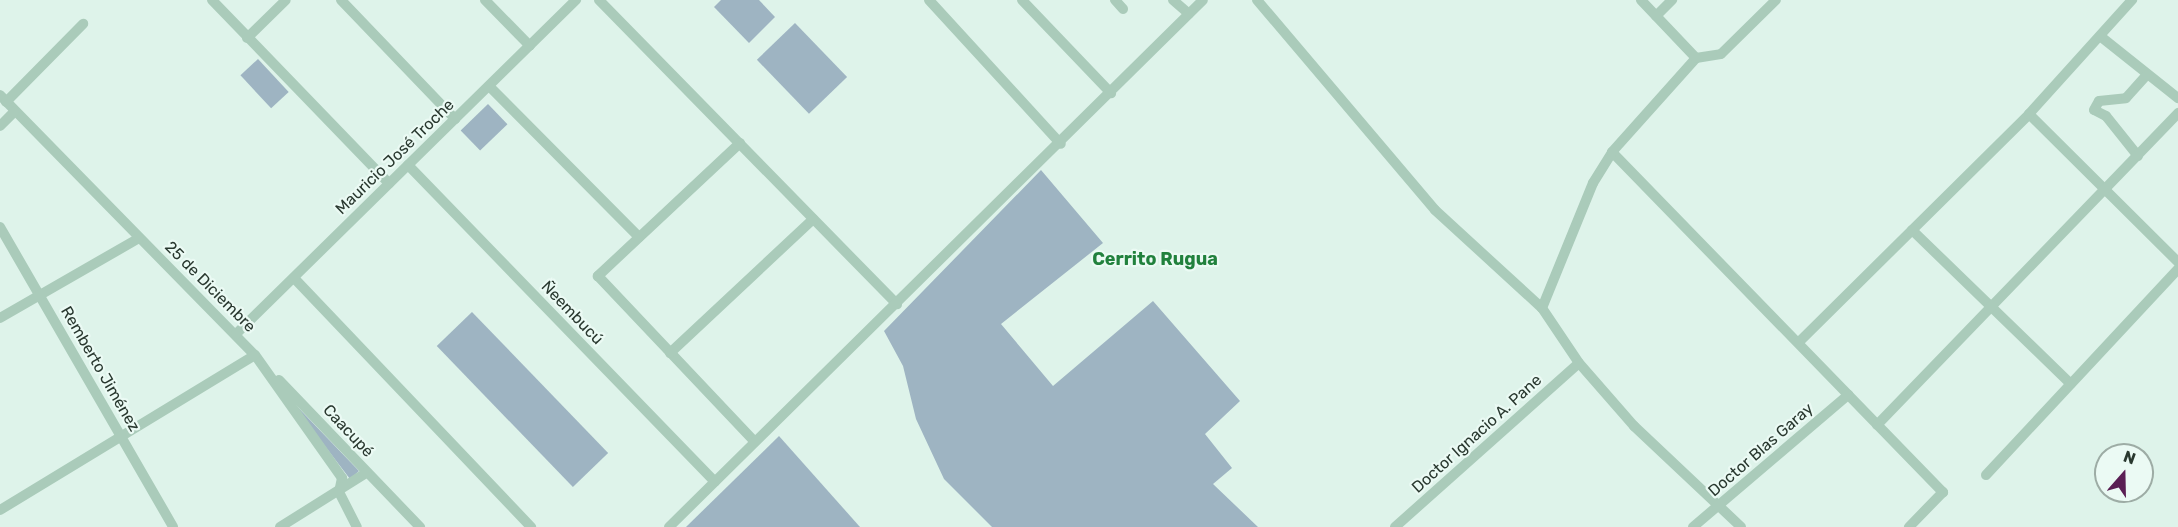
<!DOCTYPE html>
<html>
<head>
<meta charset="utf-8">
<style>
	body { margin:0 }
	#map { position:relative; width:2178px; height:527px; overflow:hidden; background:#def3ea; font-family:Rubik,sans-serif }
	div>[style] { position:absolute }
	.green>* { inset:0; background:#9eb4c2; transform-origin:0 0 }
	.street>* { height:10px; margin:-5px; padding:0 5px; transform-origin:5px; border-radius:5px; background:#aacbba }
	span { translate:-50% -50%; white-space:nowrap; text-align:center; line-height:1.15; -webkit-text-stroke:4.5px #ebfaf4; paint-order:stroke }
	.street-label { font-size:16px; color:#29382f }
	.neighbourhood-label { font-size:18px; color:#21813d; font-weight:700 }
	.north { position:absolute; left:2094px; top:443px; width:60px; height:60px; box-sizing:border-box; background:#ebfaf4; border:2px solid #9daca5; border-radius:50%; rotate:20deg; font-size:16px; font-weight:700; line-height:24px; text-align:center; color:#29382f }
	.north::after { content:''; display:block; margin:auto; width:21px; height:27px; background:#5a1f54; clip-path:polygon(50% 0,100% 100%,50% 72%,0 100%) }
</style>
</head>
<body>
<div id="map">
	<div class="green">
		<i style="clip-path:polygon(721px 0,759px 0,775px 17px,749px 43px,714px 7px)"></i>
		<i style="left:795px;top:23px;width:75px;height:53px;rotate:46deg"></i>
		<i style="left:258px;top:59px;width:45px;height:24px;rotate:47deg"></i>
		<i style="left:488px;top:104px;width:28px;height:38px;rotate:46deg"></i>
		<i style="clip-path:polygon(1041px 170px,1103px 243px,1001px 324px,1053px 386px,1153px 301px,1240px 401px,1205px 434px,1232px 468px,1213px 484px,1258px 527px,992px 527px,944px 479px,916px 419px,903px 366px,884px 331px)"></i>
		<i style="left:472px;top:312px;width:196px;height:49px;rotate:46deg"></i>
		<i style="clip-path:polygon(286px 395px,359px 471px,350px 479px)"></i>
		<i style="clip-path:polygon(779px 436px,860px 527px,686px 527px)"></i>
	</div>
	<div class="street">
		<i style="left:212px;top:0;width:255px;rotate:46deg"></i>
		<i style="left:341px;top:0;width:165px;rotate:46.2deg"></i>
		<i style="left:485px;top:0;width:64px;rotate:45.6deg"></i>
		<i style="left:599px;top:0;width:426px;rotate:45.6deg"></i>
		<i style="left:929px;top:0;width:195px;rotate:47.5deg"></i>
		<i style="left:1022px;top:0;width:129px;rotate:46.3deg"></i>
		<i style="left:1115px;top:0;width:12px;rotate:48deg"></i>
		<i style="left:1173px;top:0;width:21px;rotate:41deg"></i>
		<i style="left:1257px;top:0;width:275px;rotate:49.7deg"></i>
		<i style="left:1435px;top:210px;width:145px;rotate:42.5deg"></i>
		<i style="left:1542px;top:308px;width:66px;rotate:56.1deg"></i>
		<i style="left:1579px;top:363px;width:84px;rotate:48.9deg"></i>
		<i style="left:1634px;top:426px;width:147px;rotate:43.3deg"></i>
		<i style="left:1656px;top:16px;width:23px;rotate:-45deg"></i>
		<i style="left:2100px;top:36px;width:100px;rotate:38.5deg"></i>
		<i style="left:247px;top:38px;width:54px;rotate:-44.3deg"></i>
		<i style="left:1696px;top:58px;width:25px;rotate:-9deg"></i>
		<i style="left:1721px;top:54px;width:77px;rotate:-44.5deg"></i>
		<i style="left:489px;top:86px;width:213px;rotate:45.2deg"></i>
		<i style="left:0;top:95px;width:364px;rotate:45.6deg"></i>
		<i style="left:255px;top:355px;width:151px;rotate:54.7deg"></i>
		<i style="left:342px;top:478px;width:14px;rotate:102deg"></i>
		<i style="left:339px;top:492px;width:39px;rotate:63deg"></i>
		<i style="left:6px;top:102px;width:110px;rotate:-45.4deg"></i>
		<i style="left:2029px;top:114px;width:210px;rotate:44.8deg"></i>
		<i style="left:0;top:126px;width:20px;rotate:-45deg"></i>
		<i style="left:740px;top:143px;width:195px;rotate:136.9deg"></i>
		<i style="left:598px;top:276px;width:228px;rotate:46.6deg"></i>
		<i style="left:1612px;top:152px;width:475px;rotate:45.8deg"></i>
		<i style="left:1943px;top:492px;width:49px;rotate:134.2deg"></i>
		<i style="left:2138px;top:156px;width:51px;rotate:-128.7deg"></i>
		<i style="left:2106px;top:116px;width:13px;rotate:-153deg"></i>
		<i style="left:2094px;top:110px;width:10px;rotate:-61deg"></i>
		<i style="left:2099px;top:101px;width:27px;rotate:-6deg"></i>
		<i style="left:2126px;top:98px;width:30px;rotate:-48deg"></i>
		<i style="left:408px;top:165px;width:441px;rotate:45.9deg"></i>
		<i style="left:0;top:227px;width:346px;rotate:60deg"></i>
		<i style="left:1912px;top:230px;width:221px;rotate:44.1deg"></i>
		<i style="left:294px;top:278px;width:344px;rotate:46.4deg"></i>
		<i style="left:1542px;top:308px;width:135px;rotate:-67.8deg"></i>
		<i style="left:1593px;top:183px;width:36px;rotate:-58deg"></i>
		<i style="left:1612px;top:152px;width:126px;rotate:-48.2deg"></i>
		<i style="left:1696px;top:58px;width:80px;rotate:-133.5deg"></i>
		<i style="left:0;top:318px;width:160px;rotate:-29.9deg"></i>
		<i style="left:236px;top:334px;width:477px;rotate:-44.5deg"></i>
		<i style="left:1799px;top:342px;width:324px;rotate:-44.7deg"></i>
		<i style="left:2029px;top:114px;width:154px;rotate:-47.9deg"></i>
		<i style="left:670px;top:353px;width:196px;rotate:-43.1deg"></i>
		<i style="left:279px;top:380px;width:204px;rotate:46.2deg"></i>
		<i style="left:1877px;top:425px;width:434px;rotate:-46deg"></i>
		<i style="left:1986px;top:475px;width:282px;rotate:-47deg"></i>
		<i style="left:0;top:510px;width:298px;rotate:-31.3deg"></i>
		<i style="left:280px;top:527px;width:102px;rotate:-32.1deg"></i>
		<i style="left:669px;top:527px;width:750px;rotate:-44.62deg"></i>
		<i style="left:1395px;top:527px;width:246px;rotate:-41.7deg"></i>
		<i style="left:1693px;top:527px;width:204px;rotate:-40.4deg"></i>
	</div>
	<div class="street-label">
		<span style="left:395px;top:157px;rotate:-44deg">Mauricio José Troche</span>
		<span style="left:210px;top:287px;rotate:45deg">25 de Diciembre</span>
		<span style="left:572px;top:313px;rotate:46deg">Ñeembucú</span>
		<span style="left:100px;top:369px;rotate:60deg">Remberto Jiménez</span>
		<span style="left:348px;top:431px;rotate:47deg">Caacupé</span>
		<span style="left:1477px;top:434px;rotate:-42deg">Doctor Ignacio A. Pane</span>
		<span style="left:1761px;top:450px;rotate:-41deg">Doctor Blas Garay</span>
	</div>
	<div class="neighbourhood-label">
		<span style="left:1155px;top:259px">Cerrito Rugua</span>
	</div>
	<div class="north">N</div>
</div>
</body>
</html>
